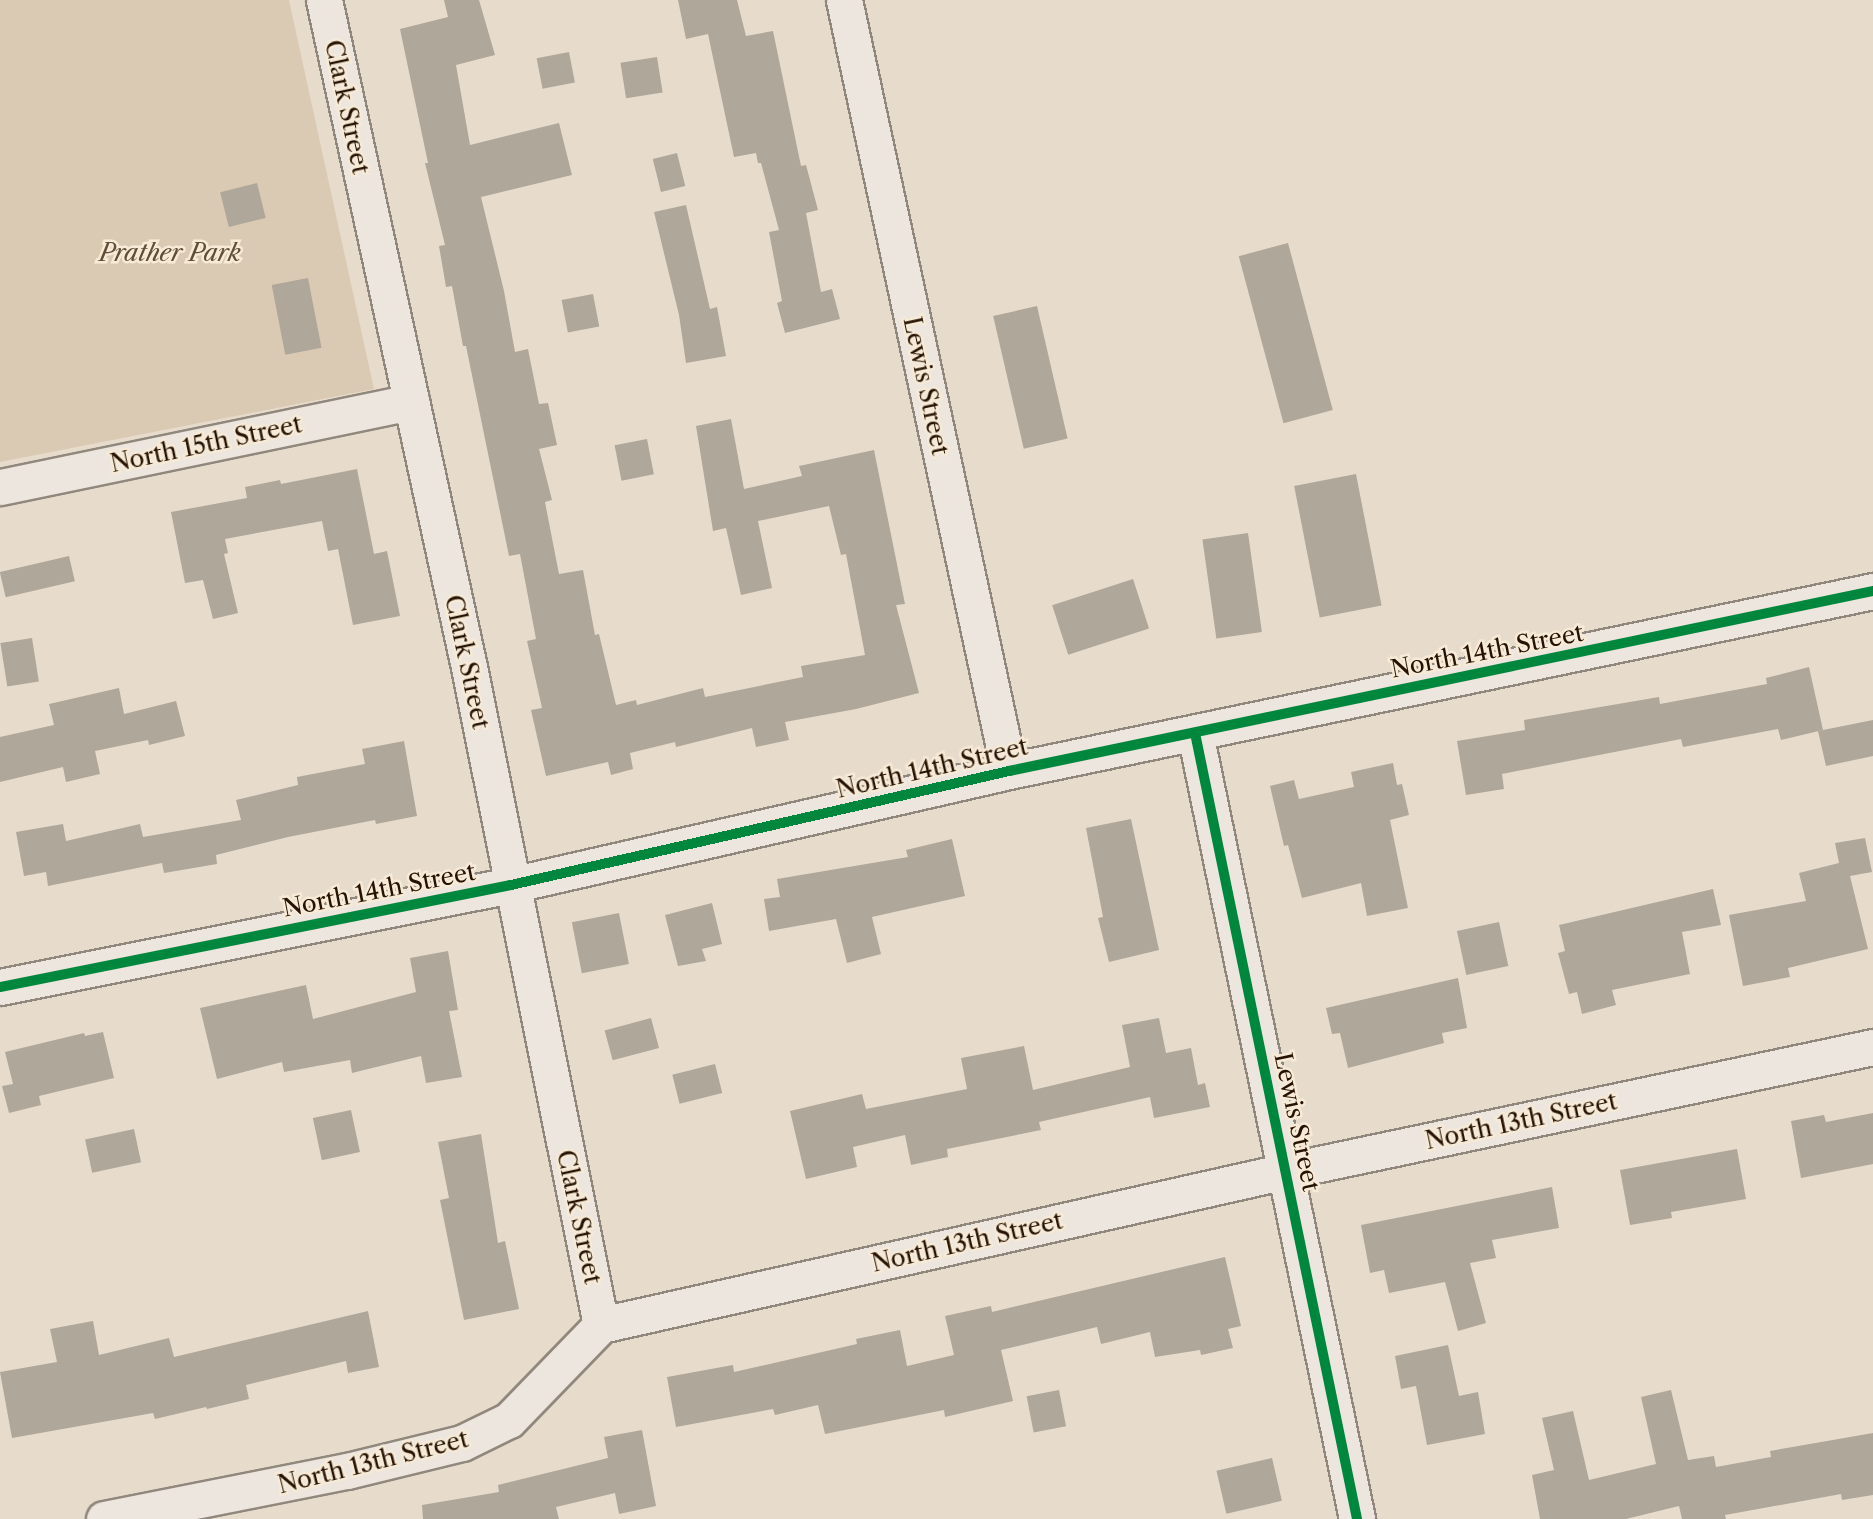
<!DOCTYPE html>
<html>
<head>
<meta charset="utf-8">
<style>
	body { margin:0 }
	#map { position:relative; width:1873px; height:1519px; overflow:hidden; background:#e7dccc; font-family:"Libre Caslon Text",serif }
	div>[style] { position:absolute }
	.green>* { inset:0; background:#dacab4 }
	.building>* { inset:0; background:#afa79a; transform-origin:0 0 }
	.roads { filter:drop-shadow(2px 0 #91887d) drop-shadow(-2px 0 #91887d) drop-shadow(0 2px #91887d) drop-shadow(0 -2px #91887d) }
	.street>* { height:35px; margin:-17.5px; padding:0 17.5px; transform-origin:17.5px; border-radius:17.5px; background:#ece6de }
	.cycleway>* { height:10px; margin:-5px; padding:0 5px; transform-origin:5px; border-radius:5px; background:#00873e }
	span { translate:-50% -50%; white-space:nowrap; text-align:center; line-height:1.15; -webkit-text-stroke:5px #f7ead7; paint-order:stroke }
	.street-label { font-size:24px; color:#251200 }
	.park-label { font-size:24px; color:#604e38; font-style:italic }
</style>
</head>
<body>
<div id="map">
	<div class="green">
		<i style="clip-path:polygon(0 0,289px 0,374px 389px,0 462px)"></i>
	</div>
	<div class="building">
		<i style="clip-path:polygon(444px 0,479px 0,495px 55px,456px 65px,470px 145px,559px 123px,572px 175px,481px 197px,504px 291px,515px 352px,528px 349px,539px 404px,548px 403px,557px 445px,539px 449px,552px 500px,545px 502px,559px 574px,583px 570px,595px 635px,599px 634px,616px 705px,636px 700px,637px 705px,703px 688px,705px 697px,803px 677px,801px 666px,865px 655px,846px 554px,841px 555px,829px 506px,758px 521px,772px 588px,741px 595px,726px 528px,713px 531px,696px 426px,731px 419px,744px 489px,802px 476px,799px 466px,874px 450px,905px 604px,896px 605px,919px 693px,856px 709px,785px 722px,789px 740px,756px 747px,752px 728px,676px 747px,675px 742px,630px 753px,633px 769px,611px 775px,608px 762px,546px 776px,531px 710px,542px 708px,527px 641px,536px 639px,520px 554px,509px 556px,466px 346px,463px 346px,452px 286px,446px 287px,439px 246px,445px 245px,425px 163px,428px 163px,400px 29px,448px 17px)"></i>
		<i style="clip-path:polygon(678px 0,737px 0,746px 36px,773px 31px,801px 166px,806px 165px,818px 210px,806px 213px,821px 292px,832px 289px,840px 319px,785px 333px,777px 303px,782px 301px,769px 232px,779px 230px,761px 163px,758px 163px,756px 153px,734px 157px,708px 34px,686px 39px)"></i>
		<i style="left:569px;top:52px;width:31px;height:33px;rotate:79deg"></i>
		<i style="left:657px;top:57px;width:36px;height:37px;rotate:81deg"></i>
		<i style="left:677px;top:153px;width:34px;height:25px;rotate:76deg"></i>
		<i style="left:257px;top:183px;width:36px;height:38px;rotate:76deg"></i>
		<i style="clip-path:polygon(686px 205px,710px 309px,717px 307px,726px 356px,686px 363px,679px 315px,654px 212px)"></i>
		<i style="left:1288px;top:243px;width:173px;height:51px;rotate:75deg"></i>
		<i style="left:308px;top:278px;width:71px;height:37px;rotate:79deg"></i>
		<i style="left:593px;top:294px;width:33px;height:32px;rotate:79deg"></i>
		<i style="left:1037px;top:306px;width:136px;height:45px;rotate:77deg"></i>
		<i style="left:647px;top:439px;width:36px;height:33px;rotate:79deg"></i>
		<i style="clip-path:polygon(357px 469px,374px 554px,387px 551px,400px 616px,353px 625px,338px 549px,328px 551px,322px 521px,225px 539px,228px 553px,224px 554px,238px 613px,213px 619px,203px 580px,185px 583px,171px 512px,247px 498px,245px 487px,280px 480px,281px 484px)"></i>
		<i style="left:1356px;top:474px;width:134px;height:63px;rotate:79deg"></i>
		<i style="left:1248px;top:533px;width:100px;height:46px;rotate:82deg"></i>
		<i style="left:69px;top:556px;width:26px;height:71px;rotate:77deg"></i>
		<i style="left:1133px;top:579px;width:52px;height:85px;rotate:72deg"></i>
		<i style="left:32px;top:638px;width:44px;height:32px;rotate:81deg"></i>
		<i style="clip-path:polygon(1809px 667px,1823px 730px,1781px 740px,1778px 729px,1683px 747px,1681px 739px,1502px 774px,1504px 789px,1466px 795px,1457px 741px,1525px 730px,1524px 720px,1659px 697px,1660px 704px,1767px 684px,1766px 678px)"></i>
		<i style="clip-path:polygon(119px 688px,124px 714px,176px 701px,185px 736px,149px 745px,148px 740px,95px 751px,100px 774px,66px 782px,63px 767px,0 782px,0 737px,54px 725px,49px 704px)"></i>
		<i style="clip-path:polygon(1873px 720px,1873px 756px,1826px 766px,1818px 731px)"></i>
		<i style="clip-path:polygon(404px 741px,417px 816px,376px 824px,375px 820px,288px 837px,216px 855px,217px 864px,164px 873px,162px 863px,48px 886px,46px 872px,24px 876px,16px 832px,63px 824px,66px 841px,140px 824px,143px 837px,241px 820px,236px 800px,298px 785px,297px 777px,365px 764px,362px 749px)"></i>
		<i style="clip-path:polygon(1393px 763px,1397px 785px,1402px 784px,1409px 815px,1390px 820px,1408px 908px,1367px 916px,1361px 883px,1302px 898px,1288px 845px,1284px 846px,1270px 786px,1294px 780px,1299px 799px,1354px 787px,1351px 772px)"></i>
		<i style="clip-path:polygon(1131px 819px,1159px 950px,1109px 962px,1098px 918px,1103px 917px,1086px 828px)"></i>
		<i style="clip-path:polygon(1865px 838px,1872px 872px,1850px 876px,1868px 949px,1788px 968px,1790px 977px,1743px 986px,1729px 915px,1806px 901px,1799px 873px,1839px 863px,1835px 843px)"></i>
		<i style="clip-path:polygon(952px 839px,965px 896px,872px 917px,881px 954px,847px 963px,836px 919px,769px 931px,764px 899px,780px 897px,777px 879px,908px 857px,906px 850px)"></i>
		<i style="clip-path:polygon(1713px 889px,1721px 925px,1682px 932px,1690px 974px,1612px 990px,1616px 1005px,1582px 1014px,1577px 992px,1569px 994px,1558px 953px,1565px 951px,1559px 925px)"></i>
		<i style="clip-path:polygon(712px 903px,722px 944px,702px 949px,706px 961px,678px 966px,665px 915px)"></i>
		<i style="left:619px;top:913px;width:52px;height:48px;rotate:79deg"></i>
		<i style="left:1499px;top:922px;width:45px;height:43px;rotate:78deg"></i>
		<i style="clip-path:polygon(448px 951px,458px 1010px,449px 1011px,462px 1077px,426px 1083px,421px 1056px,352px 1073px,350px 1060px,284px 1072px,282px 1062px,217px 1079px,200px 1008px,306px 985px,313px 1019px,416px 992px,410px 958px)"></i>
		<i style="clip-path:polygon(1458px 978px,1467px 1028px,1442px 1033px,1444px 1043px,1348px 1068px,1340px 1033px,1332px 1034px,1326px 1008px)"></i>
		<i style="left:651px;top:1018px;width:31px;height:48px;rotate:75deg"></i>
		<i style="clip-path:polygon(1159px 1018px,1166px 1053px,1191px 1048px,1198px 1085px,1205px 1083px,1210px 1107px,1154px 1118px,1150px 1097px,1039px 1122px,1041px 1130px,947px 1149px,948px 1157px,911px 1165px,905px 1135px,853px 1147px,857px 1167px,806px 1179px,790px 1111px,862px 1094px,866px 1109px,967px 1089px,961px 1058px,1024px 1046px,1033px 1090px,1130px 1067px,1122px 1025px)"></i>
		<i style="clip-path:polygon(103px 1032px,114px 1078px,39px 1096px,41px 1105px,9px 1113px,2px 1086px,13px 1084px,5px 1052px,84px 1033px,85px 1036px)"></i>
		<i style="left:715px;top:1064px;width:30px;height:44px;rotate:76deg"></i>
		<i style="left:351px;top:1110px;width:43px;height:39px;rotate:78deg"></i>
		<i style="clip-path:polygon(1873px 1113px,1873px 1164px,1801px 1178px,1791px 1121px,1824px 1115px,1826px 1122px)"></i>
		<i style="left:134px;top:1129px;width:34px;height:50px;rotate:78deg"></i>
		<i style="clip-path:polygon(481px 1134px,498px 1243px,505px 1241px,519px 1309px,464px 1320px,440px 1200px,449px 1198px,438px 1142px)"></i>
		<i style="clip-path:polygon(1737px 1149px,1746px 1199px,1671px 1212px,1672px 1218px,1630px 1225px,1620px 1170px)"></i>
		<i style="clip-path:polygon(1552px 1187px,1559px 1228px,1492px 1240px,1496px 1258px,1470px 1263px,1486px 1323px,1458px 1331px,1445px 1282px,1389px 1293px,1384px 1270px,1370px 1273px,1361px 1225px)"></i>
		<i style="clip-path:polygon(1225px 1257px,1241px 1326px,1228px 1329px,1233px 1348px,1201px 1355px,1200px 1350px,1155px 1357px,1150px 1332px,1101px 1344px,1097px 1327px,1001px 1350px,1013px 1401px,945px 1417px,944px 1410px,825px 1434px,818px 1405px,775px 1415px,773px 1409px,676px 1427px,667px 1377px,733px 1365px,734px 1372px,857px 1344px,856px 1339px,900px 1330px,907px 1366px,954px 1355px,945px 1316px,991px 1306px,992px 1312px)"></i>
		<i style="clip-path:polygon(368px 1311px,379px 1367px,348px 1373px,346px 1361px,246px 1385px,249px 1399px,207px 1409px,206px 1407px,155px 1419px,153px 1413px,12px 1438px,0 1372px,57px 1362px,50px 1329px,93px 1321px,99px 1355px,169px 1338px,174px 1357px)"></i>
		<i style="clip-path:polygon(1448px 1345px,1459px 1396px,1478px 1392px,1485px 1434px,1427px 1445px,1416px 1386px,1401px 1389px,1395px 1356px)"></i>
		<i style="left:1059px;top:1390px;width:37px;height:33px;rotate:79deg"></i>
		<i style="clip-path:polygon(1671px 1390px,1688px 1460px,1714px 1456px,1716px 1467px,1771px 1457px,1770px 1451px,1873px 1433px,1873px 1495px,1842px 1500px,1841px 1494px,1725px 1515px,1726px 1519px,1682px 1519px,1679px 1506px,1626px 1519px,1540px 1519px,1532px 1475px,1554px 1470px,1542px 1418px,1573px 1411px,1589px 1480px,1656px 1464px,1641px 1397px)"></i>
		<i style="clip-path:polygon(642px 1430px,656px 1506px,619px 1514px,615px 1493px,556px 1507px,559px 1519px,423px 1519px,422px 1505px,499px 1492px,498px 1485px,608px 1458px,604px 1437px)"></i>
		<i style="left:1272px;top:1458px;width:44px;height:57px;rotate:77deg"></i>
	</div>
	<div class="roads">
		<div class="street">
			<i style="left:324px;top:0;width:683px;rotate:77.74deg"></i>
			<i style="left:469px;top:667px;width:671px;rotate:78.66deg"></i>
			<i style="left:844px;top:0;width:788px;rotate:77.92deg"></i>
			<i style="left:0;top:487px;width:420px;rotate:-11.7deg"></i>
			<i style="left:1195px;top:733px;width:803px;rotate:78.35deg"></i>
			<i style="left:0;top:987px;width:521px;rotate:-11.29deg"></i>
			<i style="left:511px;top:885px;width:511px;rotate:-12.89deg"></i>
			<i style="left:1009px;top:771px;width:883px;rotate:-11.77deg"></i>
			<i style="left:104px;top:1519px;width:248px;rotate:-11.2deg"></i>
			<i style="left:347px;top:1471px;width:118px;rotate:-13.7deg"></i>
			<i style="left:462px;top:1443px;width:52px;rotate:-26.1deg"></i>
			<i style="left:509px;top:1420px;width:132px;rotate:-45.9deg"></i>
			<i style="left:601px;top:1325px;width:702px;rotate:-12.67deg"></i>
			<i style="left:1286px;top:1171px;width:600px;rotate:-11.93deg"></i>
		</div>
	</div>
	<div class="cycleway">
		<i style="left:1195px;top:733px;width:803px;rotate:78.35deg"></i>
		<i style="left:0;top:987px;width:521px;rotate:-11.29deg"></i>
		<i style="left:511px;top:885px;width:511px;rotate:-12.89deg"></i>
		<i style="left:1009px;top:771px;width:883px;rotate:-11.77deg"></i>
	</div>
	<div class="street-label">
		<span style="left:347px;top:107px;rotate:78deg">Clark Street</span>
		<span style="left:926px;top:386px;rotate:78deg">Lewis Street</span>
		<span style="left:206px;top:444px;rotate:-12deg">North 15th Street</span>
		<span style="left:1487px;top:651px;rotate:-11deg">North 14th Street</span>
		<span style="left:467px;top:662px;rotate:78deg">Clark Street</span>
		<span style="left:932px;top:768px;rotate:-13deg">North 14th Street</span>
		<span style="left:379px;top:890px;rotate:-11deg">North 14th Street</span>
		<span style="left:1521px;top:1121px;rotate:-12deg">North 13th Street</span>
		<span style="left:1297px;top:1122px;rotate:78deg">Lewis Street</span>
		<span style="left:579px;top:1217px;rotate:78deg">Clark Street</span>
		<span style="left:967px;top:1242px;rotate:-13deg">North 13th Street</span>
		<span style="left:373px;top:1462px;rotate:-14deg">North 13th Street</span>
	</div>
	<div class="park-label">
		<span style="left:170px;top:253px">Prather Park</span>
	</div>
</div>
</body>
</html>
